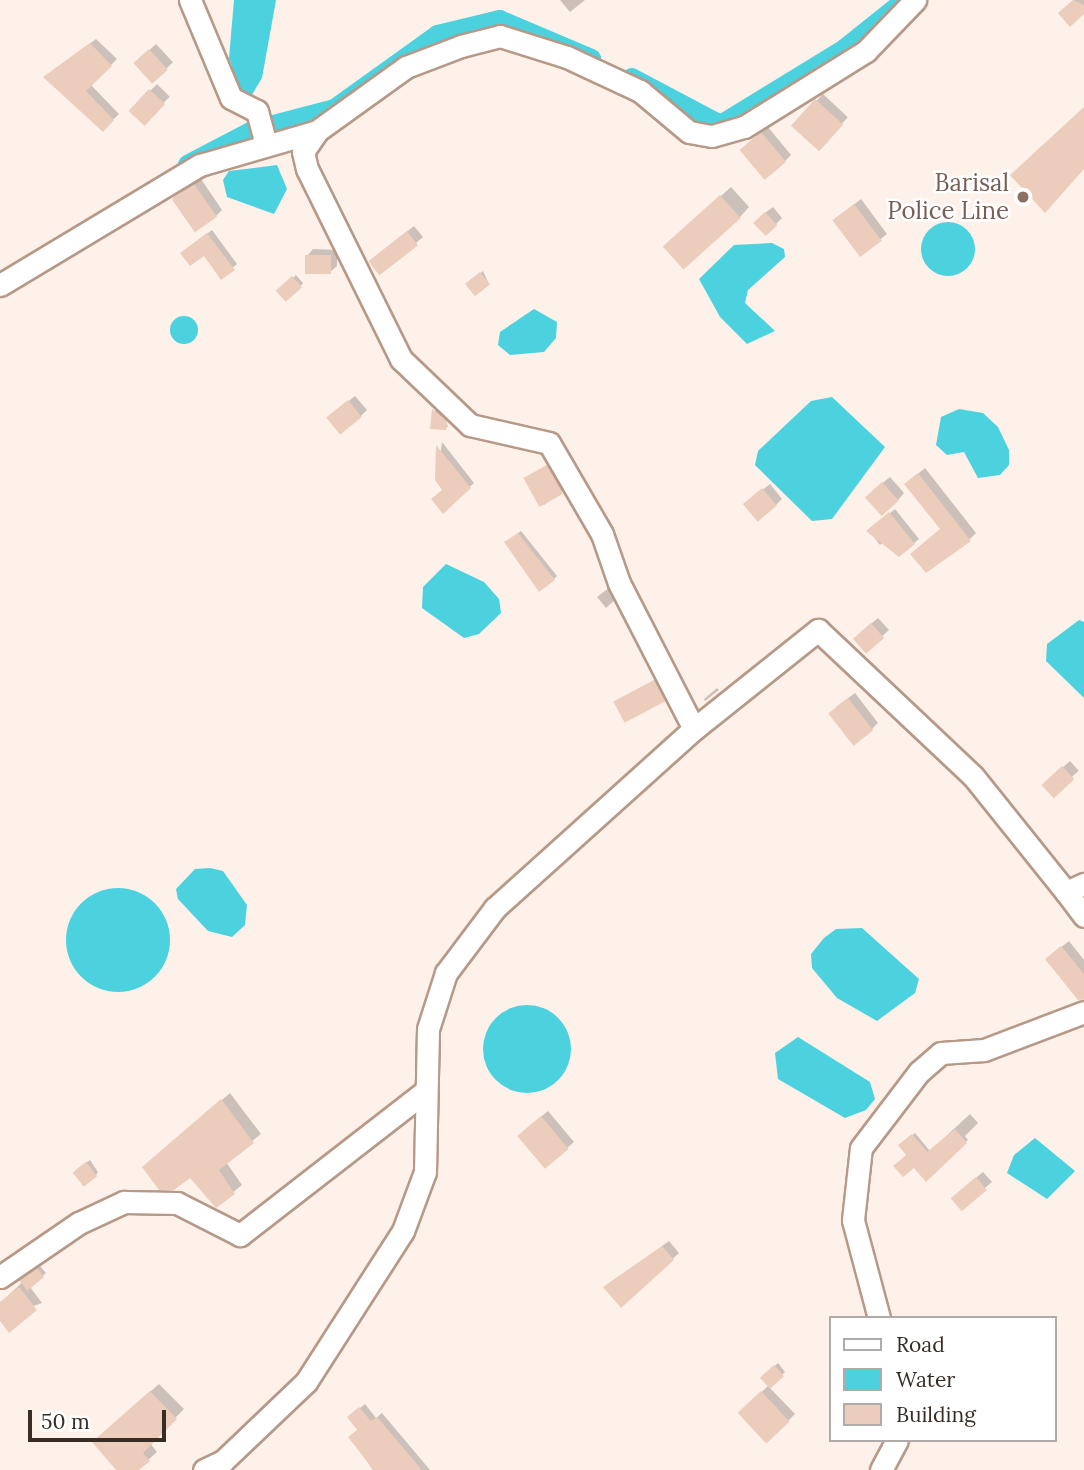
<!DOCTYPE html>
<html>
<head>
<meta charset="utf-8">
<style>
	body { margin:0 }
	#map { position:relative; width:1084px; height:1470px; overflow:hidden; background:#fef1e9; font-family:Lora,serif }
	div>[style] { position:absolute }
	.water>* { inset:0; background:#4cd1df }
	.round { border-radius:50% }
	.shadow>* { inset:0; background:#0003; transform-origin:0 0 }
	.canal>* { height:19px; margin:-9.5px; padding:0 9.5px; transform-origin:9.5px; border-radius:9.5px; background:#4cd1df }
	.building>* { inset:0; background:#ecccba; transform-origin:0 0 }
	.roads { filter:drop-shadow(2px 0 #b79988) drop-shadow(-2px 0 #b79988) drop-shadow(0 2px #b79988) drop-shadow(0 -2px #b79988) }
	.minor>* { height:21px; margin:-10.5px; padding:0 10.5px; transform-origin:10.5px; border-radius:10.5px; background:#fff }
	.dots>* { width:19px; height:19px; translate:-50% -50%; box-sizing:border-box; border:4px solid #fff; border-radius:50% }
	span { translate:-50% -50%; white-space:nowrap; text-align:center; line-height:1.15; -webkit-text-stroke:5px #fff; paint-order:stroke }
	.education-label { font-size:24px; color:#785e54 }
	.right { translate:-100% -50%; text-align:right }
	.legend { position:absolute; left:829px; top:1316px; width:228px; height:126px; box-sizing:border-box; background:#fff; border:2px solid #afaba8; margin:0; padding:9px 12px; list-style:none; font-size:21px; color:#382c25 }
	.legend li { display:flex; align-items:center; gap:14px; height:35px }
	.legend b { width:35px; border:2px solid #afaba8 }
	.scale { position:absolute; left:28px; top:1410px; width:138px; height:32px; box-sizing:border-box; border:4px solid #382c25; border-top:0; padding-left:9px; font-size:21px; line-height:24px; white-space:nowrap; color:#382c25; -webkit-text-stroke:5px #fff; paint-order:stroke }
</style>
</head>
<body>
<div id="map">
	<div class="water">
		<i style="clip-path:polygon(234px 0,276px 0,262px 78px,250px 98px,241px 91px,229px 58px)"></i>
		<i style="clip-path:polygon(277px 165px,287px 189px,274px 214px,227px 197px,223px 180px,229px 171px)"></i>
		<i class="round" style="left:921px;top:222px;width:54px;height:54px"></i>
		<i style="clip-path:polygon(772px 243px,784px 249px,785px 257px,748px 290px,745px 303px,775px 331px,747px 344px,720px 317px,699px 279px,734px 245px)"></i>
		<i style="clip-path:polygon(534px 309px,557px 322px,556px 338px,544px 352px,510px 355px,498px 345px,500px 332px)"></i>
		<i class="round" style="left:170px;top:316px;width:28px;height:28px"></i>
		<i style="clip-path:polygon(832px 397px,885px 447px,832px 519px,812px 521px,755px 465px,758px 451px,811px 401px)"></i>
		<i style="clip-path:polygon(959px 409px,983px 413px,998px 427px,1009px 450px,1009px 465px,1000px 475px,978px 478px,964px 452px,947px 455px,936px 445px,941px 417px)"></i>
		<i style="clip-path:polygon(446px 564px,484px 582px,499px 599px,501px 613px,479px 634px,464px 638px,422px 608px,423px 587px)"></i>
		<i style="clip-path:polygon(1079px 620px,1084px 622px,1084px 698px,1046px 661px,1047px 644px)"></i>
		<i style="clip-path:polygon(210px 868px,223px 871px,247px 905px,245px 925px,232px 937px,208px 931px,178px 899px,176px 889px,195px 869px)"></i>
		<i class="round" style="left:66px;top:888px;width:104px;height:104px"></i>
		<i style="clip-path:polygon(862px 928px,919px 979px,915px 993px,877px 1021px,837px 998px,812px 968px,811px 954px,824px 938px,836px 929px)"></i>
		<i class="round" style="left:483px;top:1005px;width:88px;height:88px"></i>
		<i style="clip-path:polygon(798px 1037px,870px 1082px,875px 1099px,866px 1110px,845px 1118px,778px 1079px,775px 1053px)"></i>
		<i style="clip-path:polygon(1035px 1138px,1075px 1171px,1047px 1199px,1007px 1173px,1014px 1155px)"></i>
	</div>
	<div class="shadow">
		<i style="clip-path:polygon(560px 0,585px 0,570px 12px)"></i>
		<i style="clip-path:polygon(1074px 0,1084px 0,1084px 12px,1066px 7px)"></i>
		<i style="clip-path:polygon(96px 39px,117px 59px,91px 85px,119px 114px,103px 129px,51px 72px)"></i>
		<i style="left:156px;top:44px;width:25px;height:28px;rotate:47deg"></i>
		<i style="left:157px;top:84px;width:18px;height:38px;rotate:45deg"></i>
		<i style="left:823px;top:94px;width:34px;height:44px;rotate:43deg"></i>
		<i style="clip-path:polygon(1084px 108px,1084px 167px,1045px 210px)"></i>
		<i style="clip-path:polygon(768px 127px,791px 155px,785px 161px,747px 144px)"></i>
		<i style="clip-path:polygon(201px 179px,222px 210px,216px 216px,173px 198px)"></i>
		<i style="clip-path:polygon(731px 187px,749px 207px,740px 217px,675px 237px)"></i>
		<i style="clip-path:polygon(861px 199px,887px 234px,861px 255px,841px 215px)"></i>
		<i style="clip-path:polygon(773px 207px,782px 218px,776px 224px,761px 216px)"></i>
		<i style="clip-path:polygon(414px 226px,423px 237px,416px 243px,377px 255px)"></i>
		<i style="clip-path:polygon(212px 230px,237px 264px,222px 277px,204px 253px,186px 250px)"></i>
		<i style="clip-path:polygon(313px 249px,337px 250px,337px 266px,330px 272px,307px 256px)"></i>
		<i style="clip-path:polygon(483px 271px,489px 284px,470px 282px)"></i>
		<i style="left:296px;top:275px;width:11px;height:23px;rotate:49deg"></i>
		<i style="clip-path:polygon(355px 396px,367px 410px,361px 416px,335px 412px)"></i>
		<i style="clip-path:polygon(436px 407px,448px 426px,446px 428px,432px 427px)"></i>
		<i style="clip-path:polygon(442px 442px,474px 483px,443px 511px,444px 489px,437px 480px)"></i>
		<i style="clip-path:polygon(553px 460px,568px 486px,544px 505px,527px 481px)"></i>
		<i style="clip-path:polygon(925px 468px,976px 533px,970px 539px,942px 528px,913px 478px)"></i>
		<i style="clip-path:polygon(890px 477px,904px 493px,898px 500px,873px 491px)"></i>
		<i style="clip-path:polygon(770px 484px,782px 499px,776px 505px,751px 499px)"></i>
		<i style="clip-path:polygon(895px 509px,919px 539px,914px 543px,887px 539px,880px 545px,869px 531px)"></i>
		<i style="clip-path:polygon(521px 531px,557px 576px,554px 579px,510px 539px)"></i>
		<i style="clip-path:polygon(610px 587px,616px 599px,606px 608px,597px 597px)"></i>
		<i style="clip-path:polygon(878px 618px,889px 630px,866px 651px,861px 632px)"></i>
		<i style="clip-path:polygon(661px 675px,670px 693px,663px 699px,626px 702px)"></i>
		<i style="clip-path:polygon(717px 688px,719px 690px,705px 701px,704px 699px)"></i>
		<i style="clip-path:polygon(855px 693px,878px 723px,872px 729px,836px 707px)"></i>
		<i style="left:1070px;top:761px;width:13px;height:36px;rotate:48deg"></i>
		<i style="clip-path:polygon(1069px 941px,1084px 960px,1084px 990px,1054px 953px)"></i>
		<i style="clip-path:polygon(230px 1093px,261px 1134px,226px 1162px,242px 1185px,216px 1206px,190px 1176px,153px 1159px)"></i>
		<i style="clip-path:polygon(548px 1111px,574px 1142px,567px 1148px,526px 1129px)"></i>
		<i style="clip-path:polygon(970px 1114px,978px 1123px,965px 1136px,968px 1140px,927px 1179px,900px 1145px,915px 1133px,930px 1151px)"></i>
		<i style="clip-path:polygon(90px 1160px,98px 1172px,96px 1175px,77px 1169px)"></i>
		<i style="clip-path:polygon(983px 1172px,992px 1182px,961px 1208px,959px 1192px)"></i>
		<i style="clip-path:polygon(669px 1241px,679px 1253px,622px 1306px,606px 1287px)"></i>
		<i style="clip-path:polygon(40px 1266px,46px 1273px,30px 1287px,42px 1303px,0 1318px,0 1303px)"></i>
		<i style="clip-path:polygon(778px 1363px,785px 1372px,769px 1387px,795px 1414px,767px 1442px,740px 1413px,769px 1385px,762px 1378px)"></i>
		<i style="clip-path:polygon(159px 1384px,184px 1409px,150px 1443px,157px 1452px,148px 1460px,136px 1470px,118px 1470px,103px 1433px)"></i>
		<i style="clip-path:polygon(365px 1404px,376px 1418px,382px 1413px,430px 1470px,373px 1470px,350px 1437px,359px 1429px,354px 1413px)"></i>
	</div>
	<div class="canal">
		<i style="left:631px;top:77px;width:101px;rotate:27.8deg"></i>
		<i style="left:720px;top:124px;width:145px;rotate:-31.5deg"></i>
		<i style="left:844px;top:48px;width:77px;rotate:-38.7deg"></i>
		<i style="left:187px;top:164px;width:76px;rotate:-27.6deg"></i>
		<i style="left:254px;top:129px;width:83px;rotate:-14.7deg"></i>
		<i style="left:334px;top:108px;width:127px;rotate:-35.7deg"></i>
		<i style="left:437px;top:34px;width:64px;rotate:-13.6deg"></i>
		<i style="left:499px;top:19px;width:100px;rotate:23deg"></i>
	</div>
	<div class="building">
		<i style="clip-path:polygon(1073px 0,1084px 5px,1084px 14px,1070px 27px,1058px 13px)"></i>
		<i style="clip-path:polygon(90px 43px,112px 66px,86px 91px,114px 120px,103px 132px,43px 77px)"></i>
		<i style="left:149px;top:49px;width:28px;height:21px;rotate:48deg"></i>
		<i style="left:149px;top:89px;width:22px;height:30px;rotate:43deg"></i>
		<i style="left:815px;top:99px;width:38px;height:36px;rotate:42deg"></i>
		<i style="clip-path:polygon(1084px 107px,1084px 169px,1045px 213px,1010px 175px)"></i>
		<i style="left:761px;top:132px;width:39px;height:28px;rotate:50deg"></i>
		<i style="left:194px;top:184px;width:40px;height:27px;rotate:55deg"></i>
		<i style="left:720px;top:195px;width:31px;height:77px;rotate:48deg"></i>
		<i style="left:854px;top:204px;width:46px;height:27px;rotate:53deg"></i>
		<i style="left:765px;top:212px;width:18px;height:16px;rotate:47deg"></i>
		<i style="left:407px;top:231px;width:18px;height:49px;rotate:52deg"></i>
		<i style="clip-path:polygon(207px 233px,235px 270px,221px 280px,204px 256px,190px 266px,180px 253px)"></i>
		<i style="left:305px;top:255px;width:26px;height:19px"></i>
		<i style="left:480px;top:272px;width:16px;height:19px;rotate:52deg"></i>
		<i style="left:292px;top:276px;width:15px;height:22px;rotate:48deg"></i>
		<i style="left:348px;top:400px;width:22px;height:28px;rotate:51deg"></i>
		<i style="clip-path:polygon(432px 409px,447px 421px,446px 430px,430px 429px)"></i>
		<i style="clip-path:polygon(436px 445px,471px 488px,443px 514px,431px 499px,442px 490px,435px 480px)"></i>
		<i style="left:547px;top:465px;width:33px;height:27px;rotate:61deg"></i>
		<i style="clip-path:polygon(918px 473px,971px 541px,926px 573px,910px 554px,940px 529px,904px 484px)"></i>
		<i style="left:882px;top:482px;width:25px;height:23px;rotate:48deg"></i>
		<i style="left:762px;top:488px;width:23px;height:25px;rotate:50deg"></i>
		<i style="clip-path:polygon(889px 512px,915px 544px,899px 557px,866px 531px)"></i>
		<i style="clip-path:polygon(518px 533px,555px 580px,539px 592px,504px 542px)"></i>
		<i style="left:871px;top:623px;width:20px;height:24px;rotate:49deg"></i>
		<i style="left:654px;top:680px;width:24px;height:46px;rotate:62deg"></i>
		<i style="left:848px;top:698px;width:41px;height:25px;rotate:52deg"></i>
		<i style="left:1062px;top:766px;width:18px;height:28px;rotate:47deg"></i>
		<i style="clip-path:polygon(1061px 946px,1084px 974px,1084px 999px,1078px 1000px,1045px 959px)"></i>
		<i style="clip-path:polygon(221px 1099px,254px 1143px,219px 1170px,235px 1194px,216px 1208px,190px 1178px,174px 1190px,159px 1190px,142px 1167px)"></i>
		<i style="left:541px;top:1116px;width:43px;height:31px;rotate:50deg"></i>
		<i style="clip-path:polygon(955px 1129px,967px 1143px,926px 1182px,914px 1168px,903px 1177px,893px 1166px,906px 1155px,898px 1145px,912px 1134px,927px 1152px)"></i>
		<i style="left:86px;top:1162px;width:18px;height:17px;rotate:52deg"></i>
		<i style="left:976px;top:1177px;width:17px;height:33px;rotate:50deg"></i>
		<i style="clip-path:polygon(662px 1246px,674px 1260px,621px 1308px,603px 1287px)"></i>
		<i style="clip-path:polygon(37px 1268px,44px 1277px,27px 1291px,19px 1280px)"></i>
		<i style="clip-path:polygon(19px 1287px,37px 1310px,9px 1333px,0 1321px,0 1302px)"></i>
		<i style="left:774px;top:1365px;width:15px;height:19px;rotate:48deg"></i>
		<i style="clip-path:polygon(150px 1391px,177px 1419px,143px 1453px,150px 1461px,139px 1470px,116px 1470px,92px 1442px)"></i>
		<i style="left:761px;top:1391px;width:42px;height:32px;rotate:47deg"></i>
		<i style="clip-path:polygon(359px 1407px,371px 1421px,377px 1417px,422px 1470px,374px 1470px,348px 1437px,357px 1430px,347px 1417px)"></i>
	</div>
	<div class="roads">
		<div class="minor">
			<i style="left:190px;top:0;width:106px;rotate:67.3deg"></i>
			<i style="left:231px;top:98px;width:29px;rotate:27deg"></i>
			<i style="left:257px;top:111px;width:35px;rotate:75deg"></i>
			<i style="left:0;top:285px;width:233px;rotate:-31deg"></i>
			<i style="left:200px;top:165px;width:122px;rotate:-16.2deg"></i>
			<i style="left:317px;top:131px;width:110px;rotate:-35.7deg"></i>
			<i style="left:406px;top:67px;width:59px;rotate:-20.9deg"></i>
			<i style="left:461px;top:46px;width:40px;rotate:-14.4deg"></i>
			<i style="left:500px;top:36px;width:70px;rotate:17.4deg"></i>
			<i style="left:567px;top:57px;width:81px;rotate:25deg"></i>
			<i style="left:640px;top:91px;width:64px;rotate:39.9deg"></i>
			<i style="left:689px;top:132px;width:23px;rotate:10deg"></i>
			<i style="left:712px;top:136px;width:33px;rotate:-16deg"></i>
			<i style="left:744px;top:127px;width:144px;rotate:-31.9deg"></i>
			<i style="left:866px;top:51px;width:71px;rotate:-46.1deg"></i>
			<i style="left:694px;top:729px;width:159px;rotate:-38.6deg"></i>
			<i style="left:818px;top:630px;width:213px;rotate:43.3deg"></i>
			<i style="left:973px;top:776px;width:149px;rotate:51.3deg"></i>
			<i style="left:1066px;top:892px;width:20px;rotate:-24deg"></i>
			<i style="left:1066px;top:892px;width:30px;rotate:53deg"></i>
			<i style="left:0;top:1277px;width:96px;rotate:-34.4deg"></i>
			<i style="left:79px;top:1223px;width:50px;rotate:-25deg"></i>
			<i style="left:124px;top:1202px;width:53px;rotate:1.1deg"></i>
			<i style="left:177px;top:1203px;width:71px;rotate:26.9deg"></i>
			<i style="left:240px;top:1235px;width:232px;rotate:-37.8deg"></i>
			<i style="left:879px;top:1318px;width:101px;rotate:-104.9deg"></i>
			<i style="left:853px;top:1220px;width:72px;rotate:-83.7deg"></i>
			<i style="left:861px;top:1148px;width:96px;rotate:-52.7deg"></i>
			<i style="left:919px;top:1072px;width:29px;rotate:-41deg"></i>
			<i style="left:941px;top:1053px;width:43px;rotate:-4deg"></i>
			<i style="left:984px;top:1050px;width:107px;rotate:-20.8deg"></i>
			<i style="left:204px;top:1470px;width:21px;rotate:-25deg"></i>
			<i style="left:223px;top:1461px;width:115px;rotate:-43.6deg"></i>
			<i style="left:306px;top:1382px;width:179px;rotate:-57.3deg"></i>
			<i style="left:403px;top:1231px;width:63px;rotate:-69.6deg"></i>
			<i style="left:425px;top:1172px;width:143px;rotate:-88.8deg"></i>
			<i style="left:428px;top:1029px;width:59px;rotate:-72.2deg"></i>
			<i style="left:446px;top:973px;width:81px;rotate:-53deg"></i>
			<i style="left:495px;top:908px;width:268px;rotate:-42deg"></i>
			<i style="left:694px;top:729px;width:164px;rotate:-117.2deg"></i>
			<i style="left:619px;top:583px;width:52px;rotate:-109.1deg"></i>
			<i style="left:602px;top:534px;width:105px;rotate:-120.2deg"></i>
			<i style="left:549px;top:443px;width:81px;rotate:-167.2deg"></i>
			<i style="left:470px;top:425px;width:95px;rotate:-136.3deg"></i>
			<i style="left:401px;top:359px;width:212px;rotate:-116.3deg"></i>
			<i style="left:307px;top:169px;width:17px;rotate:-103deg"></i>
			<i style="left:303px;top:152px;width:25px;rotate:-56deg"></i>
			<i style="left:881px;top:1470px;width:34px;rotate:-62deg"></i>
		</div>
	</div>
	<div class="dots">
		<i style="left:1023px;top:197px;background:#8d6e63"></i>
	</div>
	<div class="education-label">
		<span class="right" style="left:1009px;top:197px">Barisal<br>Police Line</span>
	</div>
	<ul class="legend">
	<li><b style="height:9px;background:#fff"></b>Road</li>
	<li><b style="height:19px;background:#4cd1df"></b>Water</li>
	<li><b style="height:19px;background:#ecccba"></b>Building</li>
	</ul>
	<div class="scale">50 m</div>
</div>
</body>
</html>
